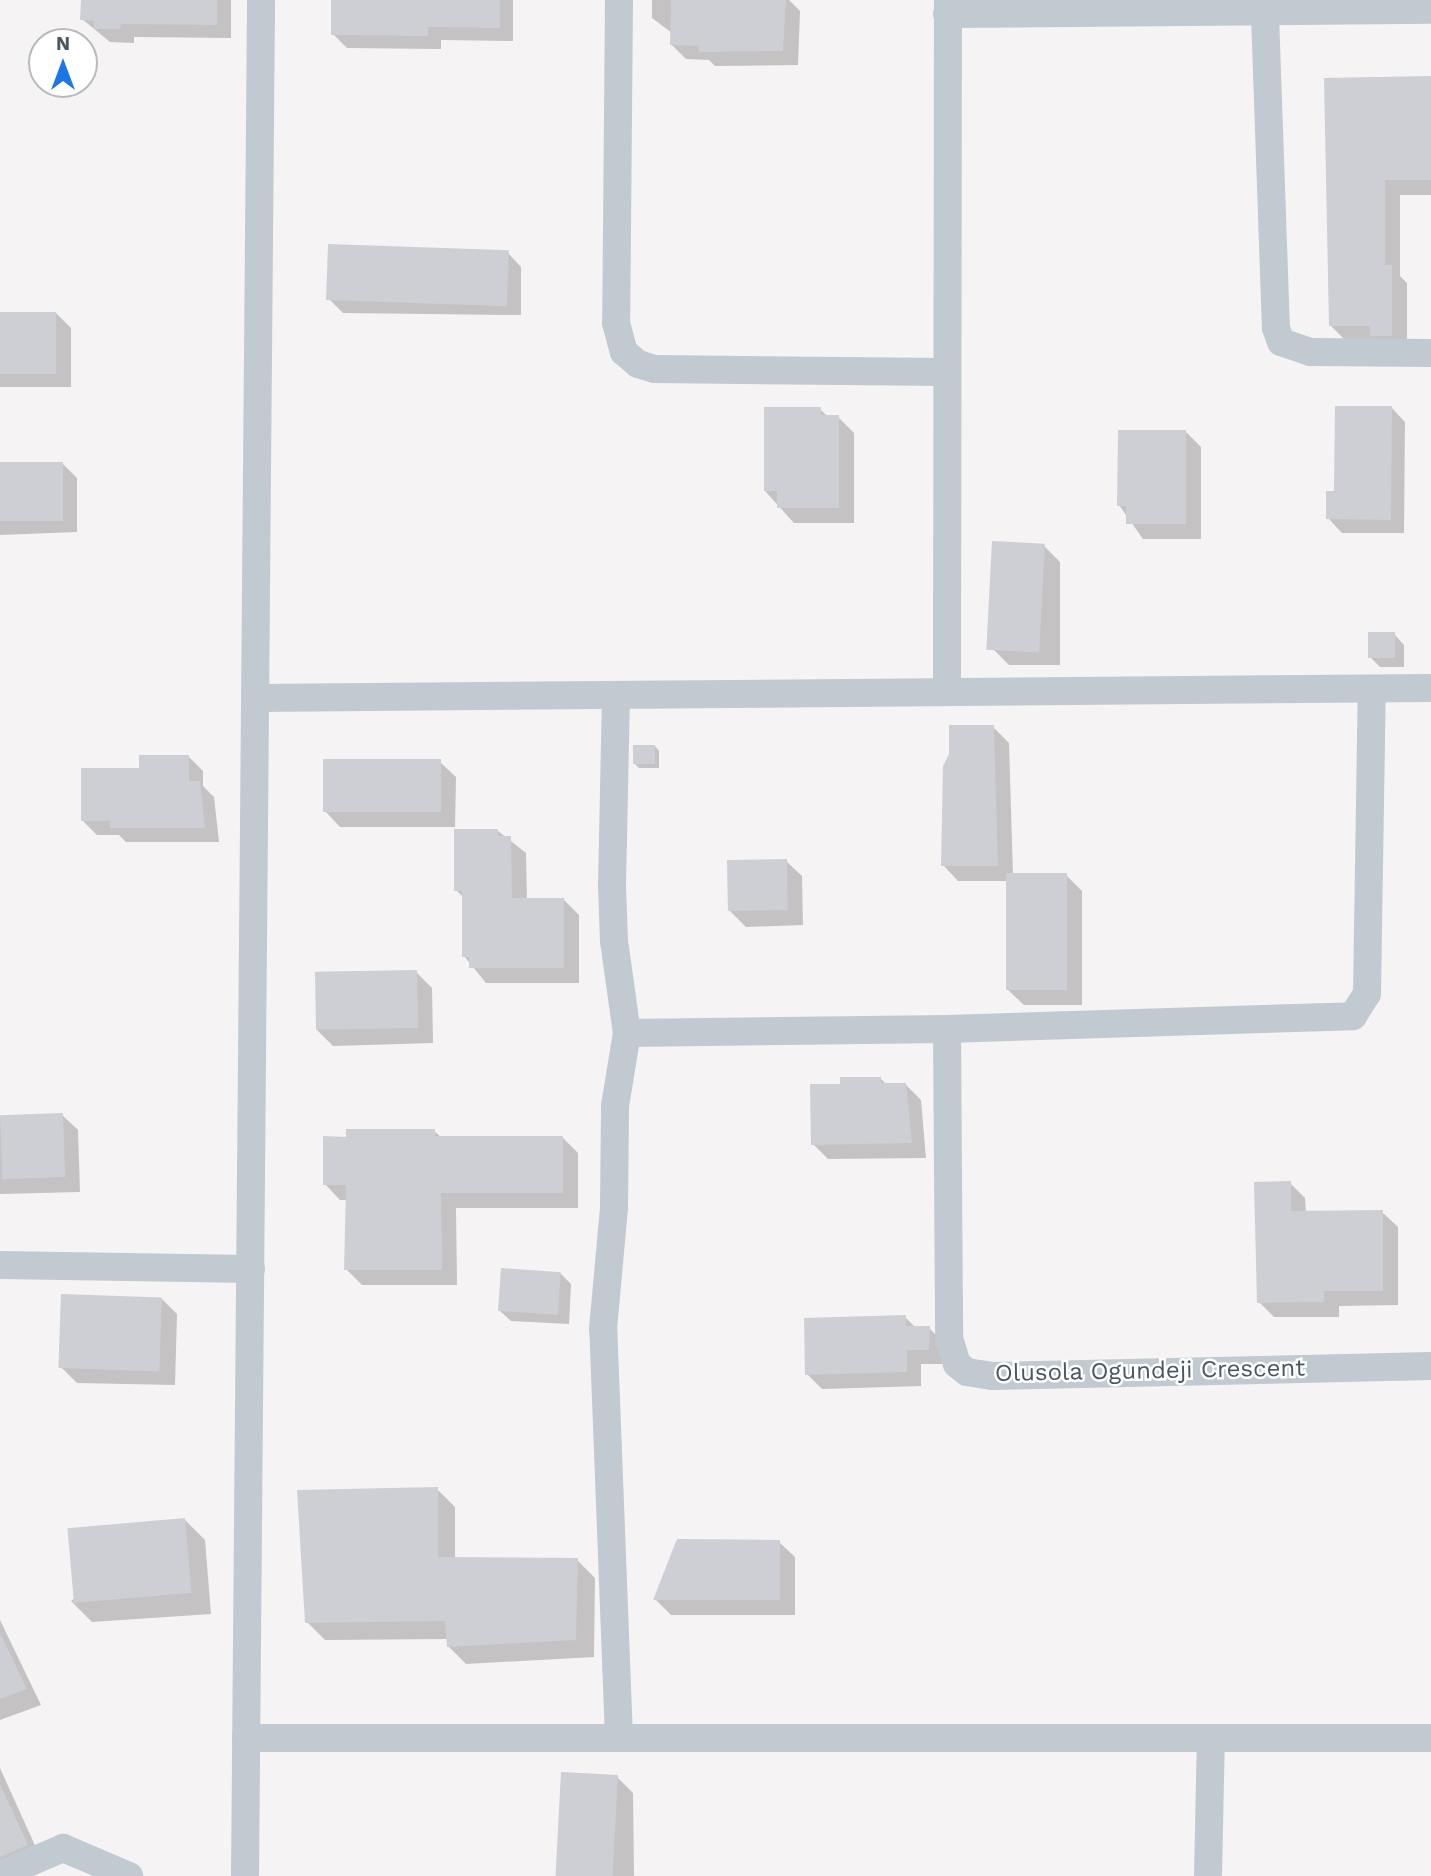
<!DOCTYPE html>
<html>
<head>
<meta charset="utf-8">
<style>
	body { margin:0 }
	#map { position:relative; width:1431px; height:1876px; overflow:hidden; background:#f5f3f3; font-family:"Work Sans",sans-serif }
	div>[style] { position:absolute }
	.shadow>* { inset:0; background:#0003 }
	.building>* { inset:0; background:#cdcfd5; transform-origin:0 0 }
	.minor>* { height:28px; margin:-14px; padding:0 14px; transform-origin:14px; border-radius:14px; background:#c1cad1 }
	span { translate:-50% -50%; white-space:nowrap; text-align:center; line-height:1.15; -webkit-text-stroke:5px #fff; paint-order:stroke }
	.street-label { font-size:24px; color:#4a5660 }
	.north { position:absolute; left:28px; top:28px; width:70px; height:70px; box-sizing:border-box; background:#fff; border:2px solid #b7bbbf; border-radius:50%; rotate:0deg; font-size:19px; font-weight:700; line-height:28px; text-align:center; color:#4a5660 }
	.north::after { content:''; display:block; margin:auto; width:24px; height:32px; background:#1c76e6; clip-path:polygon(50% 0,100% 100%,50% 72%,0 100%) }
</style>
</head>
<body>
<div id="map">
	<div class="shadow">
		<i style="clip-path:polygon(82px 0,231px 0,231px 38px,134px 37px,134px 43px,110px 42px,82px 19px)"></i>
		<i style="clip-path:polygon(333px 0,513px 0,513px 41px,441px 40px,441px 49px,347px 48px,333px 34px)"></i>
		<i style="clip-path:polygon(652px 0,789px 0,800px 11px,798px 65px,715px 66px,709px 60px,686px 59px,671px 44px,672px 33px,652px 18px)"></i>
		<i style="clip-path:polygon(1431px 78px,1431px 195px,1400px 195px,1400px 276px,1407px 283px,1407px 351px,1347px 342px,1331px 326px,1326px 80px)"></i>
		<i style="clip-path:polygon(508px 253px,521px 267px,521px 315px,343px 313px,330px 300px)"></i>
		<i style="clip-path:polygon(56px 313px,71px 328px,71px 387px,0 387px,0 314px)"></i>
		<i style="clip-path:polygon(1391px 407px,1405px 422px,1404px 533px,1342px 533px,1328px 518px,1336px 493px)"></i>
		<i style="clip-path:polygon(820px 409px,828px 417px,838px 417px,854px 433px,854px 523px,794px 523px,765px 491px)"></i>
		<i style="clip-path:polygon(1186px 432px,1201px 447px,1201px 539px,1143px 539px,1119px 505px)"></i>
		<i style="clip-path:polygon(62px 463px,77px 478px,77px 532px,0 535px,0 464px)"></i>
		<i style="clip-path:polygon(1044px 546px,1060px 562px,1060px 665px,1009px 665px,993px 649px)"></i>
		<i style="clip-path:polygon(1394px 634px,1404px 645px,1404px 667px,1380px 667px,1370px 657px)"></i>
		<i style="clip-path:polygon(993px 727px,1009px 743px,1013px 875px,1066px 875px,1082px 891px,1082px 1005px,1024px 1005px,1008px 990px,1008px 881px,958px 881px,943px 865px,950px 755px)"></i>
		<i style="clip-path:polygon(655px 746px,659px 751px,659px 768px,639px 768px,635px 764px)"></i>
		<i style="clip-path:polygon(188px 756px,203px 771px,203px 786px,214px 797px,219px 842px,126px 842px,119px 835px,97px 835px,83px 821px,140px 770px)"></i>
		<i style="clip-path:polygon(440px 762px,456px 777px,455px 827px,340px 827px,325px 811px)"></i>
		<i style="clip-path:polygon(498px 831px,526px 853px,527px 900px,564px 900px,579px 915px,579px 983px,486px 983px,464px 956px,464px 898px,456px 890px)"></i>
		<i style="clip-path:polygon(786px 861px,802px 876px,803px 925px,746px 927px,730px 911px)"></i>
		<i style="clip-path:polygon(416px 972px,432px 988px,433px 1043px,333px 1046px,317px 1030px)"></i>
		<i style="clip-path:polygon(880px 1078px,887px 1085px,906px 1085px,921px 1100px,926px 1158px,828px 1159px,813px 1144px)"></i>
		<i style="clip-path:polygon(62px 1115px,78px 1130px,80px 1192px,0 1194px,0 1117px)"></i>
		<i style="clip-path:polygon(434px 1131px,441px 1137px,562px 1137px,578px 1153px,578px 1208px,456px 1208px,457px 1285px,362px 1285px,346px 1269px,347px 1200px,340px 1200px,325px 1184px,348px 1138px)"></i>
		<i style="clip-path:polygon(1290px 1183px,1305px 1198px,1306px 1213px,1382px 1212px,1398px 1227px,1398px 1305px,1339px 1306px,1339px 1317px,1274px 1317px,1259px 1302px)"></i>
		<i style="clip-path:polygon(561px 1274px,571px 1284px,569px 1324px,511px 1321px,500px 1311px)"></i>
		<i style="clip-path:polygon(161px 1298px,177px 1314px,175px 1385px,77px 1383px,61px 1367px)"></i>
		<i style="clip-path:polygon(905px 1317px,916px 1328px,929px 1328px,944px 1343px,943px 1364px,921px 1364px,921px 1386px,822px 1389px,807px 1374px)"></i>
		<i style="clip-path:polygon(437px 1489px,455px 1507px,455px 1559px,577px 1560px,595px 1578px,594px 1657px,466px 1664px,448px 1646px,448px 1639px,325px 1640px,307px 1622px)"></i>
		<i style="clip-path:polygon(184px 1519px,205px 1540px,211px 1614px,92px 1622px,71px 1601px)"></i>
		<i style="clip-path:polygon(779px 1542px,795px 1557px,795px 1615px,671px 1615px,655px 1599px)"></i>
		<i style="clip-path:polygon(0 1620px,41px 1705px,0 1720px)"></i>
		<i style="clip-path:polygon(0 1768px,42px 1861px,0 1876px)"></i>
		<i style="clip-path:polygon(617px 1777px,633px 1793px,634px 1876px,556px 1876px)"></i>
	</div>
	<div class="building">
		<i style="clip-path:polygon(81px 0,217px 0,217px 25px,121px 24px,120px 29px,94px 29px,94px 21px,80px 20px)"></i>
		<i style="clip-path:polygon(331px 0,500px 0,500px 28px,428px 27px,428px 36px,331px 35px)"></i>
		<i style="clip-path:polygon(671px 0,786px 0,783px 51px,699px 52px,699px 46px,670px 45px)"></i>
		<i style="clip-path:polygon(1431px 76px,1431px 180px,1385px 180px,1385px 265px,1392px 265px,1392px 336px,1370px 336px,1370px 326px,1329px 326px,1324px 78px)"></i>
		<i style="left:328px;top:244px;width:181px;height:56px;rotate:2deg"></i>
		<i style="left:0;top:312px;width:56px;height:62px"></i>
		<i style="clip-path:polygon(1335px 406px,1392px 406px,1391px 520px,1326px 519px,1326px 491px,1334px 491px)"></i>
		<i style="clip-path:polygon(764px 407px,821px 407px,821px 415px,839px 415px,839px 508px,777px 508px,777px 491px,764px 491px)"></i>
		<i style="clip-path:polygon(1118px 430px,1186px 430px,1186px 524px,1126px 524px,1126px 506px,1117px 506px)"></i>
		<i style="left:0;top:462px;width:63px;height:59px"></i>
		<i style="left:992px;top:541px;width:53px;height:109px;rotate:3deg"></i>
		<i style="left:1368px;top:632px;width:27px;height:26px"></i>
		<i style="clip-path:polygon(949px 725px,994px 725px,998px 866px,941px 866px,943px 766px,949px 754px)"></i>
		<i style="left:633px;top:745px;width:22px;height:19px"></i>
		<i style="clip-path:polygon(139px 755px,189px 755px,189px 781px,200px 781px,205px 828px,110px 828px,110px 821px,81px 821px,81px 768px,139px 768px)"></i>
		<i style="left:323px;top:759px;width:118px;height:53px"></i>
		<i style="clip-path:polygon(454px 829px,498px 829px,498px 836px,511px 836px,512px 898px,564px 898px,564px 968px,469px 968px,469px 957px,462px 957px,462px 891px,454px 891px)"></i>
		<i style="left:787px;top:859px;width:51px;height:60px;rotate:89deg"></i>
		<i style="left:1067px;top:873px;width:117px;height:61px;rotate:90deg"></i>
		<i style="left:417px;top:970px;width:58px;height:102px;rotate:89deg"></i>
		<i style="clip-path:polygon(840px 1077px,881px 1077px,881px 1083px,906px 1083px,912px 1143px,811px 1145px,810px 1084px,840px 1084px)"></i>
		<i style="left:63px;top:1113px;width:64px;height:63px;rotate:88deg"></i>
		<i style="clip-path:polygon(346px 1129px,435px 1129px,435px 1136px,563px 1136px,563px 1193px,441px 1193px,442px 1270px,344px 1270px,346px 1185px,323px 1185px,323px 1136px,346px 1137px)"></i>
		<i style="clip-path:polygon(1291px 1181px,1291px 1211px,1383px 1210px,1383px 1291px,1324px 1291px,1324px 1302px,1257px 1303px,1254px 1182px)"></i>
		<i style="left:501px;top:1268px;width:60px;height:43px;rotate:4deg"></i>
		<i style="left:61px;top:1294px;width:101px;height:74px;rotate:2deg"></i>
		<i style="clip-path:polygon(906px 1315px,906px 1326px,930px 1326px,929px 1350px,907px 1350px,907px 1372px,805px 1375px,804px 1318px)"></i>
		<i style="clip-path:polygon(438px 1487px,438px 1557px,578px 1558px,576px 1640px,447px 1647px,445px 1621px,305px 1623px,297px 1490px)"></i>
		<i style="left:185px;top:1518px;width:75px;height:118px;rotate:85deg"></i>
		<i style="clip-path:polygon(677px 1539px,780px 1540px,780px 1600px,653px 1600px)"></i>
		<i style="clip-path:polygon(0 1633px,27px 1689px,0 1699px)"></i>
		<i style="left:561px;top:1772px;width:57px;height:104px;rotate:3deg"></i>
		<i style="clip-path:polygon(0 1784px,28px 1845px,0 1857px)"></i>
	</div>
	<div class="minor">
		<i style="left:619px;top:0;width:323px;rotate:90.5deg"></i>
		<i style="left:616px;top:323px;width:30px;rotate:75deg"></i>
		<i style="left:624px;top:352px;width:18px;rotate:41deg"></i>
		<i style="left:638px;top:364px;width:17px;rotate:17deg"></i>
		<i style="left:654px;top:369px;width:292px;rotate:0.6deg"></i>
		<i style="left:947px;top:14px;width:484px;rotate:-0.5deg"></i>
		<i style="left:1265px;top:15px;width:313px;rotate:88deg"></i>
		<i style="left:1276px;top:328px;width:15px;rotate:70deg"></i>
		<i style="left:1281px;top:342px;width:31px;rotate:19deg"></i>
		<i style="left:1310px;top:352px;width:121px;rotate:0.5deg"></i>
		<i style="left:947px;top:692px;width:692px;rotate:-89.92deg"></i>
		<i style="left:616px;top:695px;width:190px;rotate:91.2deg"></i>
		<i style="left:612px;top:885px;width:56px;rotate:88deg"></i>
		<i style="left:614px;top:941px;width:93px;rotate:82deg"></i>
		<i style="left:257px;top:698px;width:1174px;rotate:-0.49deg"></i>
		<i style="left:947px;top:1029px;width:309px;rotate:89.6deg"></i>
		<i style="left:949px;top:1338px;width:27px;rotate:73deg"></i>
		<i style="left:957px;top:1364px;width:13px;rotate:39deg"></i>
		<i style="left:967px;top:1372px;width:25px;rotate:9deg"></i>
		<i style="left:992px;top:1376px;width:439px;rotate:-1.3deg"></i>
		<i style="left:0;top:1265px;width:251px;rotate:0.9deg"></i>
		<i style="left:246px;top:1738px;width:1185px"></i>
		<i style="left:619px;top:1738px;width:409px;rotate:-92.2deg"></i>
		<i style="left:603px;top:1329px;width:122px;rotate:-84.8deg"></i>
		<i style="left:614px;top:1207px;width:101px;rotate:-89.4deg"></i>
		<i style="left:615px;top:1106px;width:74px;rotate:-80.7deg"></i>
		<i style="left:627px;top:1033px;width:320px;rotate:-0.7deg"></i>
		<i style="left:947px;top:1029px;width:406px;rotate:-1.8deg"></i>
		<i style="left:1353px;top:1016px;width:26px;rotate:-58deg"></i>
		<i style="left:1367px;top:994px;width:305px;rotate:-89.1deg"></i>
		<i style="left:0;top:1875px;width:69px;rotate:-23.2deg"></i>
		<i style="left:63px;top:1848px;width:72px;rotate:23deg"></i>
		<i style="left:245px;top:1876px;width:1876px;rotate:-89.51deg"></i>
		<i style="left:1208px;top:1876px;width:138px;rotate:-88.8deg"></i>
	</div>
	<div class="street-label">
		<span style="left:1150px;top:1371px;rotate:-1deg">Olusola Ogundeji Crescent</span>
	</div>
	<div class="north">N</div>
</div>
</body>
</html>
